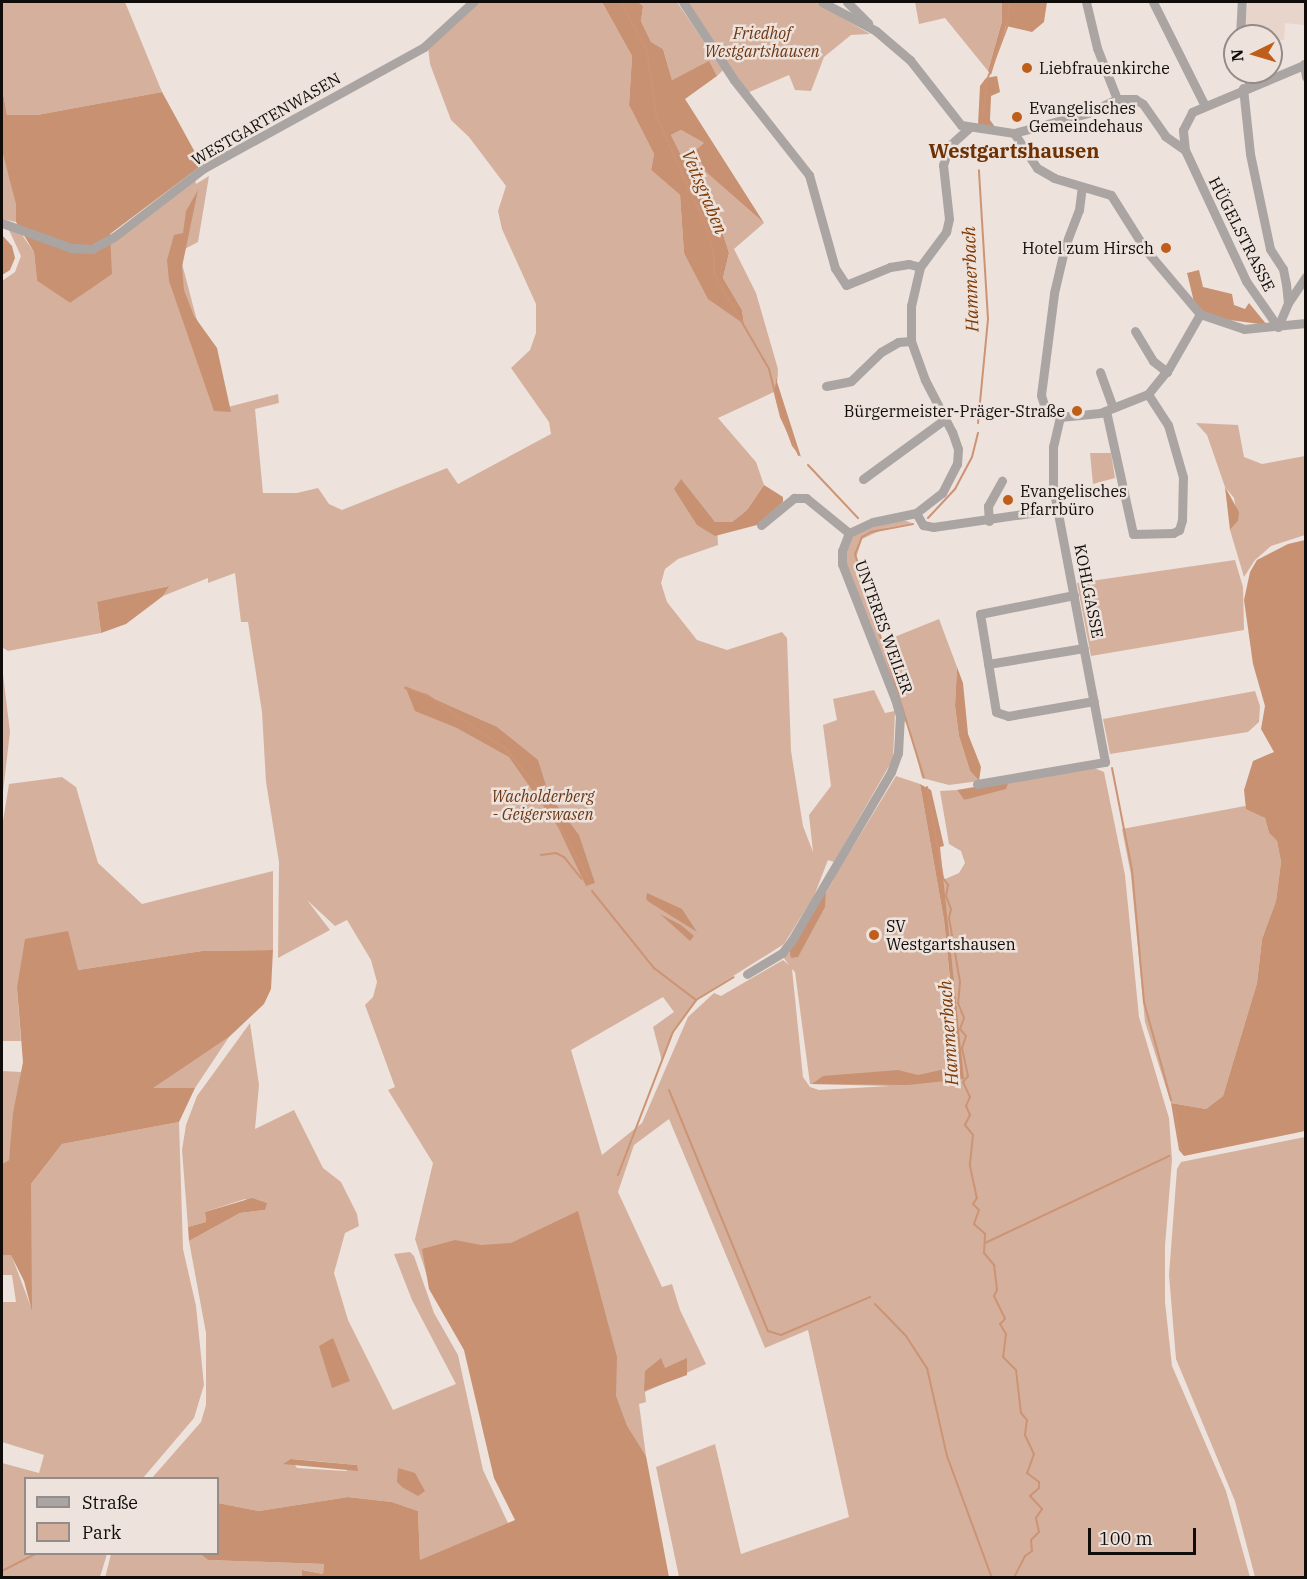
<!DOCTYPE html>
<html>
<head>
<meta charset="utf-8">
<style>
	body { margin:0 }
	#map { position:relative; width:1307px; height:1579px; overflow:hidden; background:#ede2dc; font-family:"IBM Plex Serif",serif }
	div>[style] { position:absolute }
	.built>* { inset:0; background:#e7d4cb }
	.green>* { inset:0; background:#d5b19d }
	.forest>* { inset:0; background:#c89171 }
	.stream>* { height:2px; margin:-1px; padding:0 1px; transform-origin:1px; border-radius:1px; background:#cc9474 }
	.minor>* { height:9px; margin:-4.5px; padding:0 4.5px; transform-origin:4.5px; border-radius:4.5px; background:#aaa5a3 }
	.dots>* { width:16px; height:16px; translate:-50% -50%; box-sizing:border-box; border:3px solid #ede2dc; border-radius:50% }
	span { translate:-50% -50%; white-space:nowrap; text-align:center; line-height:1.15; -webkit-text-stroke:5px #ede2dc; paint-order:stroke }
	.park-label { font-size:16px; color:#6c3714; font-style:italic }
	.poi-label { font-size:16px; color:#0f0c0a }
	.left { translate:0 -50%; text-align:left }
	.right { translate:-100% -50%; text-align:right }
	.street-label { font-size:16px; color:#0f0c0a }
	.water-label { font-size:18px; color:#7e3a04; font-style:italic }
	.quarter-label { font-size:20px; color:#6d3103; font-weight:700 }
	.frame { position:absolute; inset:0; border:3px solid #0f0c0a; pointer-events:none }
	.legend { position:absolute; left:24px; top:1477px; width:195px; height:78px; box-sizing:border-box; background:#ede2dc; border:2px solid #948c88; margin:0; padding:8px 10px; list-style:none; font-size:18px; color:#0f0c0a }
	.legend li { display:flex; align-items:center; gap:12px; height:30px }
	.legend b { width:30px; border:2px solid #948c88 }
	.north { position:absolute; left:1223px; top:24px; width:60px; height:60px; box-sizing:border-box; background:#ede2dc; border:2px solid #948c88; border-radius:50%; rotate:265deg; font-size:16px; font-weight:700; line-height:24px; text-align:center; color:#0f0c0a }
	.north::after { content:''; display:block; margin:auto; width:21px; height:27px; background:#be5e1a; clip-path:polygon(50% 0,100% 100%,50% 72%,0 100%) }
	.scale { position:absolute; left:1088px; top:1528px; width:108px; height:27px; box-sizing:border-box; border:3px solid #0f0c0a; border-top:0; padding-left:8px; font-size:18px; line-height:21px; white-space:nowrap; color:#0f0c0a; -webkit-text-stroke:4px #ede2dc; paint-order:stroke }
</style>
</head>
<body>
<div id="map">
	<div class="built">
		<i style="clip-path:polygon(1248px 2px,1305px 2px,1305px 25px,1285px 23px,1284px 40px,1244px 35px)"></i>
	</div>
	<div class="green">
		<i style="clip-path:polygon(2px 2px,125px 2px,162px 92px,37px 115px,7px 115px,2px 87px)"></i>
		<i style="clip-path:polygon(evenodd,477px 2px,602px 2px,632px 56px,629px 105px,654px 154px,651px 170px,680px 195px,684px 253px,744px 324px,742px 310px,723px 278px,729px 253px,708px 187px,692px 177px,671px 135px,681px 130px,704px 143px,707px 173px,764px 223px,734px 249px,756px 293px,778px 369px,774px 392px,718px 418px,756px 462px,764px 485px,747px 510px,732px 522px,715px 522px,704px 511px,717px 525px,718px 545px,678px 559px,665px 569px,661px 583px,667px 602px,697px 640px,727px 650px,782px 632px,787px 638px,791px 751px,803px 826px,813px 852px,809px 815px,831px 786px,823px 725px,837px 720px,833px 699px,874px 690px,885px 713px,895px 711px,893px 759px,834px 862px,828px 860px,814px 896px,784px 944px,700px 997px,675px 1028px,662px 1061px,653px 1027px,674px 1012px,663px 997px,571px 1050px,602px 1155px,642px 1123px,688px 1017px,714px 993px,721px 996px,783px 960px,789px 965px,783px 957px,793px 950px,834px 879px,833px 874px,837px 873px,896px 776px,920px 784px,944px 920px,960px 1078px,943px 880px,959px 873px,965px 863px,961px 851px,949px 844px,940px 791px,957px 790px,964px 800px,1009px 781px,1094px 768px,1104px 772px,1125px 875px,1139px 1017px,1169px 1118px,1172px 1160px,1165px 1246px,1165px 1302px,1172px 1366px,1226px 1491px,1250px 1577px,679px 1577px,656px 1467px,715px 1444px,741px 1554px,849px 1517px,808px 1330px,765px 1348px,669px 1119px,634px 1145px,618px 1192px,662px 1287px,672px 1284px,680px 1310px,706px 1364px,645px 1392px,646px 1402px,639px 1404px,646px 1456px,631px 1434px,432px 1291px,415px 1239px,433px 1163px,388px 1090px,395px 1087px,365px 1005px,373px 997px,377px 982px,371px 960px,347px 920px,335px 926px,307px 900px,330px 930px,278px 958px,279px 862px,266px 782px,262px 712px,248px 622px,241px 622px,235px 573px,208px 583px,208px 578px,163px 596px,168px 586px,97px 603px,101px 633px,8px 651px,3px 648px,2px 281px,15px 272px,21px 256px,9px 230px,20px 232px,34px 252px,37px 281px,70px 303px,80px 296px,100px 252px,195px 180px,196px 184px,209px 176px,198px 242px,179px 252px,196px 317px,228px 407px,278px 394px,279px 403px,255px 409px,263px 493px,297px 493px,318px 488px,329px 504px,342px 510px,447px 468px,458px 484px,551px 434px,549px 422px,511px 368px,530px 350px,536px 333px,536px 304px,502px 229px,498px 211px,506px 186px,469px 137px,451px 120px,430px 64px,428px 47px,477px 2px,792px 969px,795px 972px,810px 1084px,890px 1086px,819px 1090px,810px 1087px,803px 1077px,792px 969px)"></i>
		<i style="clip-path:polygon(638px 2px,677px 2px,723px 70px,717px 76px,709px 62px,672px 80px,663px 49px,651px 42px,641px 21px,643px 6px)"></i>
		<i style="clip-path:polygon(685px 2px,815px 2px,870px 34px,851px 35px,824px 57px,811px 91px,795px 90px,789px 75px,747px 93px)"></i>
		<i style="clip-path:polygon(915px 2px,1002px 2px,1002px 21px,988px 71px,945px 18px,919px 24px)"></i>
		<i style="clip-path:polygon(2px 151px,17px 204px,16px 222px,2px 219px)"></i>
		<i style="clip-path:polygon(1196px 423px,1238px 425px,1244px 457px,1262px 464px,1305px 456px,1305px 535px,1271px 546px,1255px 560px,1244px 577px,1230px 530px,1238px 521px,1234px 498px,1225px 487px,1207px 435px)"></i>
		<i style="clip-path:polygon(1090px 453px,1111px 453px,1115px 478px,1093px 484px)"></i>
		<i style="clip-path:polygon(903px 520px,912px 523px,886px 528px,862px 539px,856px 558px,882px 642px,939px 619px,957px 667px,955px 706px,959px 736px,970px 771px,979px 781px,949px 785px,922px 778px,908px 723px,903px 721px,844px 563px,849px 538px,860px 528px)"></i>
		<i style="clip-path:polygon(1235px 560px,1243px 587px,1244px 630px,1091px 656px,1077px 583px)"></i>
		<i style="clip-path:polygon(2px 666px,10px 732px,2px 800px)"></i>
		<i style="clip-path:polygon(1255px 691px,1260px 706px,1259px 722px,1248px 732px,1110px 754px,1103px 719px)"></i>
		<i style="clip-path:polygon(62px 777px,76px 787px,98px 863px,142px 904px,273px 871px,273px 950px,202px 951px,78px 970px,17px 988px,21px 1041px,2px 1041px,2px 827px,9px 784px)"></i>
		<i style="clip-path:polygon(1245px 806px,1265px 818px,1269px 833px,1277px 841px,1281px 862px,1276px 901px,1262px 939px,1257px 983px,1223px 1096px,1206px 1109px,1171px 1103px,1145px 1022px,1131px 875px,1122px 829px)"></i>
		<i style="clip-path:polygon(evenodd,250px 1023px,259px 1085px,255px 1129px,294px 1110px,323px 1168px,341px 1182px,357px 1214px,359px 1226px,345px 1233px,334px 1273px,348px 1320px,393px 1410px,456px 1384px,412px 1300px,394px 1254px,410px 1252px,414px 1256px,434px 1313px,458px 1355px,483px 1470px,508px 1523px,420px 1561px,418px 1511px,392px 1502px,348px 1497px,259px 1511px,218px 1503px,218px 1478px,152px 1478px,201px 1422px,206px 1405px,206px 1333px,189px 1241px,240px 1213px,265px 1210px,245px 1199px,205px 1212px,206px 1222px,188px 1227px,182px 1150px,186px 1125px,197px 1096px,250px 1023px,291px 1459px,316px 1461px,357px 1465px,346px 1471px,297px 1468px,291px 1459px)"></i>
		<i style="clip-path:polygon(229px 1037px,195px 1088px,152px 1088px)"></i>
		<i style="clip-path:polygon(2px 1071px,21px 1072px,9px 1160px,2px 1164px)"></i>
		<i style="clip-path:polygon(179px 1122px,183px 1249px,196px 1306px,204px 1385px,194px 1418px,143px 1478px,26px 1478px,26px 1554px,107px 1554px,100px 1577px,2px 1577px,2px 1463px,39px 1473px,44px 1455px,2px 1442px,2px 1302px,16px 1302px,12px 1275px,2px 1275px,2px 1255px,11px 1254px,31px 1307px,31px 1184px,62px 1144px)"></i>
		<i style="clip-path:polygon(1305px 1137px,1305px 1577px,1255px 1577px,1235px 1501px,1176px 1359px,1169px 1275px,1177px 1169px,1181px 1162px)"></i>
		<i style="clip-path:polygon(111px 1554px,200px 1554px,208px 1560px,324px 1564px,323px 1574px,303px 1570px,302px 1577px,105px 1578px)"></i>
	</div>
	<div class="forest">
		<i style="clip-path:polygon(602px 2px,638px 2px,643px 6px,641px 21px,651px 42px,663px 49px,672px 80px,709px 61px,717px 76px,685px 99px,764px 223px,707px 173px,695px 151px,704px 143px,681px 130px,671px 135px,692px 177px,708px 187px,729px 253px,723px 278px,742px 310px,744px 324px,708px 299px,684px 253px,680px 195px,651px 170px,654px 154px,629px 105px,632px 56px)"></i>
		<i style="clip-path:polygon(1002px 2px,1047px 2px,1044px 22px,1032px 32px,1006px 26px,991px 75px,988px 71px,1002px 21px)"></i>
		<i style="clip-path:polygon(2px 11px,2px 87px,7px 115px,37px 115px,162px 92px,202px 165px,110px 234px,112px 274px,70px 303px,37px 281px,34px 252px,16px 222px,16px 204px,2px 151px)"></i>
		<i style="clip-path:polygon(997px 76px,1000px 92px,991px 96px,990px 120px,995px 127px,978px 125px,980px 86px,986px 78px)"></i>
		<i style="clip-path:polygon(198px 190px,182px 267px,184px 290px,194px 316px,217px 348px,231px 412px,214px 411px,169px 281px,167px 260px,174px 235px,183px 233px,186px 211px)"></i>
		<i style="clip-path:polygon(2px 235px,12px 246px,15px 258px,10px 270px,2px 275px)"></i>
		<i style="clip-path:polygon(1199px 270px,1203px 287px,1232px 294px,1234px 305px,1245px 309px,1249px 303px,1267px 325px,1215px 318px,1195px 306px,1187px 273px)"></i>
		<i style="clip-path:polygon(778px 369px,777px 382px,801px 457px,792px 446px,778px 408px,774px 392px)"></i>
		<i style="clip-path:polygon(681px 479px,715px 522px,732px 522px,747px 510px,764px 485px,783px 497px,783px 502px,757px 525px,715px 536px,697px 525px,674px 489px)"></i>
		<i style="clip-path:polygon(1225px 487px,1239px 512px,1238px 521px,1230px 530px)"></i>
		<i style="clip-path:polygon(1305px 540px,1305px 1131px,1184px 1156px,1179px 1150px,1171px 1103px,1206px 1109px,1223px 1096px,1257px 983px,1262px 939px,1276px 901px,1281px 862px,1277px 841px,1269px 833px,1265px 818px,1246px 809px,1244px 790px,1253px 761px,1274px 752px,1261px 729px,1265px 706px,1253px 664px,1244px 600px,1250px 572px,1257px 560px,1288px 544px)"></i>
		<i style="clip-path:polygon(169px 586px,163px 596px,126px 624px,101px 633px,97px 602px)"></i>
		<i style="clip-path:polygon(957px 667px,963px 683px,968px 734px,981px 767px,979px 781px,970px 771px,959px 736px,955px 706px)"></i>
		<i style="clip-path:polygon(405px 686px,497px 727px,538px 760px,549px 795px,579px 835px,595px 883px,586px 886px,558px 827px,509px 757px,457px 728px,415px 711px)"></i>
		<i style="clip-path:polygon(1009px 781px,1006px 789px,964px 800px,957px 790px)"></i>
		<i style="clip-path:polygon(920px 784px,931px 790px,944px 846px,940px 847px,964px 1079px,908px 1085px,812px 1084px,823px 1076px,898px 1070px,918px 1075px,959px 1066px,944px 920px)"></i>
		<i style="clip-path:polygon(826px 890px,825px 907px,798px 957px,791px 958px,789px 949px)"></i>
		<i style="clip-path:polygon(647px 893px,682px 909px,697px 932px,649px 902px,646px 899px)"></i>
		<i style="clip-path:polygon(660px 914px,681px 925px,694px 936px,690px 941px)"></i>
		<i style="clip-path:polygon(68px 931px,78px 970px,202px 951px,273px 950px,271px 989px,264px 1004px,229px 1037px,153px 1088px,195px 1088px,179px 1122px,62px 1144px,31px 1184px,32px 1311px,24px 1281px,11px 1255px,2px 1255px,2px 1164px,9px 1160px,13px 1113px,23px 1062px,17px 988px,25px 939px)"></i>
		<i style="clip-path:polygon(252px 1198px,267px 1203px,265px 1210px,240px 1213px,189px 1241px,188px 1227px,206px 1222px,205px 1212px)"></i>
		<i style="clip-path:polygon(578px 1211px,617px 1357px,616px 1396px,627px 1426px,646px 1456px,669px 1577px,302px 1577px,302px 1570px,323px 1574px,324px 1564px,208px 1560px,200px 1554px,218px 1554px,218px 1503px,259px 1511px,348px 1497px,392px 1502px,418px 1511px,420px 1560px,515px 1520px,494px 1478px,464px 1350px,429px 1289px,422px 1249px,455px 1240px,481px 1245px,511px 1243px)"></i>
		<i style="clip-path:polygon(333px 1338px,350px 1381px,332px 1388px,319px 1346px)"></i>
		<i style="clip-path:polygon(661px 1358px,665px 1368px,687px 1358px,687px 1375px,644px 1391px,645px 1371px)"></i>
		<i style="clip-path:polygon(291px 1459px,357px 1465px,358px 1471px,283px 1464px)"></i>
		<i style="clip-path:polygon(398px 1468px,415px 1473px,425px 1491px,418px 1496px,402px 1487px,397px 1482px)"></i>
	</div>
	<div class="stream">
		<i style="left:621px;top:2px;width:55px;rotate:62deg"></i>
		<i style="left:647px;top:51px;width:65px;rotate:82deg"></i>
		<i style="left:656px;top:115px;width:123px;rotate:65.9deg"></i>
		<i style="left:706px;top:227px;width:28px;rotate:73deg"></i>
		<i style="left:714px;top:254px;width:20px;rotate:90deg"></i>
		<i style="left:714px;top:274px;width:110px;rotate:59.9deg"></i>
		<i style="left:769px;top:369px;width:49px;rotate:76deg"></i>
		<i style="left:781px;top:417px;width:42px;rotate:64.7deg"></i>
		<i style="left:983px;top:114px;width:34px;rotate:-83deg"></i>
		<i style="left:987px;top:80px;width:57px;rotate:-69.3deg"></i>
		<i style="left:1007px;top:27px;width:25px;rotate:-85deg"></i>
		<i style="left:978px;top:423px;width:104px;rotate:-84.5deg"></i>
		<i style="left:988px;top:319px;width:149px;rotate:-93.5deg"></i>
		<i style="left:808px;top:465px;width:73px;rotate:46.7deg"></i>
		<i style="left:928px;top:518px;width:40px;rotate:-47deg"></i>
		<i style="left:955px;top:489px;width:36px;rotate:-62deg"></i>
		<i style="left:972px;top:457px;width:25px;rotate:-76deg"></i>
		<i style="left:913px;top:524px;width:43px;rotate:169.2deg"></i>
		<i style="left:871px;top:532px;width:10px;rotate:151deg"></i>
		<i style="left:862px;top:537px;width:18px;rotate:112deg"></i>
		<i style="left:855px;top:554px;width:234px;rotate:72.9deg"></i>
		<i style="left:405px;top:688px;width:23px;rotate:18deg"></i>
		<i style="left:427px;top:695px;width:96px;rotate:34.4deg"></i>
		<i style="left:506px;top:749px;width:52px;rotate:50.5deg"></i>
		<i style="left:539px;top:789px;width:103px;rotate:60.9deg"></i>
		<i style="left:1112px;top:768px;width:104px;rotate:78.9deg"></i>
		<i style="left:1132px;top:870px;width:133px;rotate:84.8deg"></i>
		<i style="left:1144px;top:1002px;width:102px;rotate:74.6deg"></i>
		<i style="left:927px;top:787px;width:92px;rotate:80deg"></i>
		<i style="left:943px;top:878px;width:9px;rotate:54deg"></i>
		<i style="left:948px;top:885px;width:11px;rotate:100deg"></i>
		<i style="left:946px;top:896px;width:14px;rotate:69deg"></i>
		<i style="left:951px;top:909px;width:9px;rotate:103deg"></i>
		<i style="left:949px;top:918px;width:65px;rotate:80.2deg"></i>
		<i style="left:960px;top:982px;width:21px;rotate:95deg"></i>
		<i style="left:958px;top:1003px;width:16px;rotate:68deg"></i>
		<i style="left:964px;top:1018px;width:12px;rotate:110deg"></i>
		<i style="left:960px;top:1029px;width:9px;rotate:49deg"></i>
		<i style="left:966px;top:1036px;width:13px;rotate:108deg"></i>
		<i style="left:962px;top:1048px;width:29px;rotate:78deg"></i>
		<i style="left:968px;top:1076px;width:8px;rotate:130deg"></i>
		<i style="left:963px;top:1082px;width:17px;rotate:65deg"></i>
		<i style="left:970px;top:1097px;width:10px;rotate:114deg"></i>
		<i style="left:966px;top:1106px;width:10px;rotate:66deg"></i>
		<i style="left:970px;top:1115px;width:11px;rotate:117deg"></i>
		<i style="left:965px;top:1125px;width:13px;rotate:51deg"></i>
		<i style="left:973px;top:1135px;width:31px;rotate:96deg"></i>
		<i style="left:970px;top:1166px;width:33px;rotate:78deg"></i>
		<i style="left:977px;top:1198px;width:7px;rotate:124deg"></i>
		<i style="left:973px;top:1204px;width:8px;rotate:45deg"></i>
		<i style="left:979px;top:1210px;width:15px;rotate:110deg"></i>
		<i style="left:974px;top:1224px;width:15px;rotate:42deg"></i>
		<i style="left:985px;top:1234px;width:19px;rotate:93deg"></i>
		<i style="left:984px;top:1253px;width:16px;rotate:50deg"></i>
		<i style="left:994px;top:1265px;width:25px;rotate:83deg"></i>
		<i style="left:997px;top:1290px;width:7px;rotate:117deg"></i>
		<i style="left:994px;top:1296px;width:25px;rotate:64deg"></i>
		<i style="left:1005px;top:1319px;width:7px;rotate:135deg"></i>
		<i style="left:1000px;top:1324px;width:12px;rotate:59deg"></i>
		<i style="left:1006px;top:1334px;width:23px;rotate:97deg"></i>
		<i style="left:1003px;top:1357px;width:18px;rotate:45deg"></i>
		<i style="left:1016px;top:1370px;width:43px;rotate:83.4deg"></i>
		<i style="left:1021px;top:1413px;width:9px;rotate:49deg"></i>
		<i style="left:1027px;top:1420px;width:15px;rotate:98deg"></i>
		<i style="left:1025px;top:1435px;width:21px;rotate:65deg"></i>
		<i style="left:1034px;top:1454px;width:20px;rotate:110deg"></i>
		<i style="left:1027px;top:1473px;width:15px;rotate:37deg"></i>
		<i style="left:1039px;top:1482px;width:6px;rotate:90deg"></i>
		<i style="left:1039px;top:1488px;width:12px;rotate:138deg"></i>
		<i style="left:1030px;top:1496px;width:18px;rotate:47deg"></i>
		<i style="left:1042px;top:1509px;width:11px;rotate:124deg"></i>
		<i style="left:1036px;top:1518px;width:14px;rotate:78deg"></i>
		<i style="left:1039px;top:1532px;width:11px;rotate:135deg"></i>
		<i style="left:1031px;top:1540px;width:11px;rotate:85deg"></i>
		<i style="left:1032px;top:1551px;width:9px;rotate:144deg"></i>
		<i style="left:1025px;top:1556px;width:25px;rotate:117deg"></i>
		<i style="left:541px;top:855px;width:15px;rotate:-8deg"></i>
		<i style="left:556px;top:853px;width:9px;rotate:27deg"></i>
		<i style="left:564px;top:857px;width:28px;rotate:51deg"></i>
		<i style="left:592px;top:891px;width:99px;rotate:51.2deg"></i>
		<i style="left:654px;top:968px;width:53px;rotate:37.3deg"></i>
		<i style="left:669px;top:1090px;width:261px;rotate:67.7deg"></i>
		<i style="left:768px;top:1331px;width:14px;rotate:17deg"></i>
		<i style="left:781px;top:1335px;width:97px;rotate:-23.1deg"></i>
		<i style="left:1175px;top:1110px;width:41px;rotate:81.7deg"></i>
		<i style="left:618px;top:1175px;width:153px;rotate:-69deg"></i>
		<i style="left:673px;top:1032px;width:39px;rotate:-54deg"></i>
		<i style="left:696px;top:1000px;width:44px;rotate:-31.2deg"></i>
		<i style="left:985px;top:1243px;width:204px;rotate:-25.3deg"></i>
		<i style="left:875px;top:1304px;width:45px;rotate:45.9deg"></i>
		<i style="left:906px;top:1336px;width:38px;rotate:57deg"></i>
		<i style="left:927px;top:1368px;width:90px;rotate:77.2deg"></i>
		<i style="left:947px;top:1456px;width:130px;rotate:69.8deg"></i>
		<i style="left:2px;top:1571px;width:37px;rotate:-27deg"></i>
	</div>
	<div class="minor">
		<i style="left:683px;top:2px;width:93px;rotate:56.8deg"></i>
		<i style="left:734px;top:80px;width:121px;rotate:51.7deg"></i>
		<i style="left:809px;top:175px;width:97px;rotate:74.4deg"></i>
		<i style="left:835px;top:268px;width:20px;rotate:57deg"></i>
		<i style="left:846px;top:285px;width:48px;rotate:-22.2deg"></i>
		<i style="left:890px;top:267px;width:19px;rotate:-9deg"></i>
		<i style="left:909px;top:264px;width:11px;rotate:15deg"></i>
		<i style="left:822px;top:2px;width:61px;rotate:28.2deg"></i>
		<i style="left:876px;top:31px;width:45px;rotate:40.5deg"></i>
		<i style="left:910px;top:60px;width:83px;rotate:51.9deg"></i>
		<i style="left:961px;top:125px;width:54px;rotate:8.6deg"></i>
		<i style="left:1014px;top:133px;width:42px;rotate:56.7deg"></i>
		<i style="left:1037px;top:168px;width:20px;rotate:30deg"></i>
		<i style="left:1054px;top:178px;width:59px;rotate:16.6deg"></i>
		<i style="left:1111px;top:195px;width:64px;rotate:57.8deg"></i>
		<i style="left:1145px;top:249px;width:85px;rotate:49.8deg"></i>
		<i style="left:1200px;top:314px;width:46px;rotate:18.8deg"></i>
		<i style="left:1244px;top:329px;width:62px;rotate:-5.5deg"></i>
		<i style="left:847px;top:2px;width:30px;rotate:45deg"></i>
		<i style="left:1153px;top:2px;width:114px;rotate:63.4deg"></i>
		<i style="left:1240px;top:36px;width:34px;rotate:-87deg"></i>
		<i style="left:1304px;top:64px;width:13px;rotate:81deg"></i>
		<i style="left:1248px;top:72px;width:13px;rotate:86deg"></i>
		<i style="left:1243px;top:88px;width:66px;rotate:83.9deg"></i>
		<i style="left:1250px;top:154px;width:97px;rotate:78.1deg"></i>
		<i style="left:1270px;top:249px;width:24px;rotate:57deg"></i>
		<i style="left:1283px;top:269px;width:15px;rotate:79deg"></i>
		<i style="left:1286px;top:284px;width:19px;rotate:84deg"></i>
		<i style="left:1288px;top:303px;width:26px;rotate:113deg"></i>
		<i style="left:1117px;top:99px;width:18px"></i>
		<i style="left:1135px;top:99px;width:9px;rotate:32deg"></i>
		<i style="left:1143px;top:104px;width:39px;rotate:55deg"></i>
		<i style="left:1165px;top:136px;width:24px;rotate:35deg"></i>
		<i style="left:1185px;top:150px;width:145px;rotate:65deg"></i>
		<i style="left:1246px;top:281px;width:56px;rotate:55.2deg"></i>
		<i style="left:1014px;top:133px;width:77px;rotate:-15.1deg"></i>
		<i style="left:1088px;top:113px;width:32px;rotate:-26deg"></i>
		<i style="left:1117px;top:99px;width:55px;rotate:-111.4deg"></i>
		<i style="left:1097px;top:48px;width:47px;rotate:-103.4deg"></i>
		<i style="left:1185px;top:150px;width:20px;rotate:-96deg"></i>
		<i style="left:1183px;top:130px;width:20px;rotate:-63deg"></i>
		<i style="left:1192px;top:112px;width:124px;rotate:-22.8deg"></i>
		<i style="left:2px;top:223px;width:73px;rotate:19.9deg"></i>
		<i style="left:71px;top:248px;width:21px;rotate:3deg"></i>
		<i style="left:92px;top:249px;width:25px;rotate:-29deg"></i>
		<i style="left:114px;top:237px;width:113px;rotate:-37.5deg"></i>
		<i style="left:204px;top:168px;width:251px;rotate:-28.8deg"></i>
		<i style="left:424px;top:47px;width:67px;rotate:-42.6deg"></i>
		<i style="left:1288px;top:303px;width:32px;rotate:-56deg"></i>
		<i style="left:1135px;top:331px;width:35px;rotate:59deg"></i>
		<i style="left:1153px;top:361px;width:18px;rotate:38deg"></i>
		<i style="left:1100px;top:372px;width:38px;rotate:70deg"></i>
		<i style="left:826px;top:386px;width:25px;rotate:-11deg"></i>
		<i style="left:851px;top:381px;width:42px;rotate:-44deg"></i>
		<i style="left:881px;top:352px;width:20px;rotate:-30deg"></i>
		<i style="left:898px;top:342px;width:13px;rotate:-4deg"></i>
		<i style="left:1106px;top:411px;width:126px;rotate:77.6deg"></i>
		<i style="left:1133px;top:534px;width:40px;rotate:-1.4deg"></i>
		<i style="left:1173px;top:533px;width:7px;rotate:-27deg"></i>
		<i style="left:1179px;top:530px;width:10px;rotate:-73deg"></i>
		<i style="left:1182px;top:520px;width:43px;rotate:-88.7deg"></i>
		<i style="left:1183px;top:477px;width:54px;rotate:-106.1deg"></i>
		<i style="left:1168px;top:425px;width:37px;rotate:-123deg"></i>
		<i style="left:1060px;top:417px;width:40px;rotate:-5.7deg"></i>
		<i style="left:1100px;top:413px;width:52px;rotate:-21.6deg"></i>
		<i style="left:1148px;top:394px;width:33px;rotate:-51deg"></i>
		<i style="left:1169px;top:368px;width:62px;rotate:-60.1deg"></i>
		<i style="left:863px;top:479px;width:102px;rotate:-36.2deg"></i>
		<i style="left:916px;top:513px;width:33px;rotate:-38deg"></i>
		<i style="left:942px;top:493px;width:33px;rotate:-63deg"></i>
		<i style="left:957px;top:464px;width:15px;rotate:-86deg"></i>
		<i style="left:958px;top:449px;width:18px;rotate:-109deg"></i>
		<i style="left:952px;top:432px;width:59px;rotate:-117.4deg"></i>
		<i style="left:925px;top:380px;width:41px;rotate:-109.7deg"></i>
		<i style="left:911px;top:341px;width:35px;rotate:-90deg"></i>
		<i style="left:911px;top:306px;width:40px;rotate:-77deg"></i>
		<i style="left:920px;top:267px;width:44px;rotate:-53.4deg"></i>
		<i style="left:946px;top:232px;width:13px;rotate:-77deg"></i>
		<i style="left:949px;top:219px;width:54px;rotate:-96.3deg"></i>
		<i style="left:943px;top:165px;width:20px;rotate:-72deg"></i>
		<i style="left:949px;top:146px;width:27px;rotate:-42deg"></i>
		<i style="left:989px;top:521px;width:15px;rotate:-94deg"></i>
		<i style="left:988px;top:506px;width:29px;rotate:-61deg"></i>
		<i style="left:761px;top:525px;width:43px;rotate:-39.3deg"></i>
		<i style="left:794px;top:498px;width:12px"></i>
		<i style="left:806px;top:498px;width:55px;rotate:39.1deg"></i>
		<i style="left:1074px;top:595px;width:96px;rotate:168.6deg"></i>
		<i style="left:980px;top:614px;width:99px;rotate:80.7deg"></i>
		<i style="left:996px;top:712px;width:13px;rotate:18deg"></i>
		<i style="left:1008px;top:716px;width:87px;rotate:-9.9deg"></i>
		<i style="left:988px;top:664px;width:97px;rotate:-9.5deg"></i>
		<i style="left:977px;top:784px;width:130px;rotate:-9.8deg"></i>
		<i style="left:1105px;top:762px;width:280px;rotate:-100.7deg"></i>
		<i style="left:1053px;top:487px;width:40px;rotate:-90deg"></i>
		<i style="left:1053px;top:447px;width:31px;rotate:-77deg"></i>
		<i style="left:1060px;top:417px;width:20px;rotate:-143deg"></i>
		<i style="left:1044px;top:405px;width:10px;rotate:-107deg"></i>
		<i style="left:1041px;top:395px;width:103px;rotate:-82.7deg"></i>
		<i style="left:1054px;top:293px;width:48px;rotate:-76.8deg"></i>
		<i style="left:1065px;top:246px;width:39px;rotate:-69deg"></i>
		<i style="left:1079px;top:210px;width:23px;rotate:-83deg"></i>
		<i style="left:747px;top:974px;width:41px;rotate:-31deg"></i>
		<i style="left:782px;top:953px;width:16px;rotate:-52deg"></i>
		<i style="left:792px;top:940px;width:195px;rotate:-59.5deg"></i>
		<i style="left:891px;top:772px;width:20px;rotate:-70deg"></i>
		<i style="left:898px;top:753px;width:37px;rotate:-87deg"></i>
		<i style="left:900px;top:716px;width:18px;rotate:-106deg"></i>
		<i style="left:895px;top:699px;width:145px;rotate:-111.4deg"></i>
		<i style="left:842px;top:564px;width:13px;rotate:-90deg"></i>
		<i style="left:842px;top:551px;width:19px;rotate:-69deg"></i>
		<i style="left:849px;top:533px;width:26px;rotate:-25deg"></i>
		<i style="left:873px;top:522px;width:44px;rotate:-11.8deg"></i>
		<i style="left:916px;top:513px;width:14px;rotate:60deg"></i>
		<i style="left:923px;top:525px;width:10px;rotate:11deg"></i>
		<i style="left:933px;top:527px;width:126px;rotate:-8.2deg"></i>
	</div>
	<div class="dots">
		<i style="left:1027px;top:68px;background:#be5e1a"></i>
		<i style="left:1017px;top:117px;background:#be5e1a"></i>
		<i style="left:1166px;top:248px;background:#be5e1a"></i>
		<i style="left:1077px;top:411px;background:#be5e1a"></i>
		<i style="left:1008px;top:500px;background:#be5e1a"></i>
		<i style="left:874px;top:935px;background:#be5e1a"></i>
	</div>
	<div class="park-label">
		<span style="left:762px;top:42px">Friedhof<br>Westgartshausen</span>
		<span style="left:543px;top:805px">Wacholderberg<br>- Geigerswasen</span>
	</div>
	<div class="poi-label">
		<span class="left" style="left:1039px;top:68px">Liebfrauenkirche</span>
		<span class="left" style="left:1029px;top:117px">Evangelisches<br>Gemeindehaus</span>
		<span class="right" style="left:1154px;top:248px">Hotel zum Hirsch</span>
		<span class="right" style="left:1065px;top:411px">Bürgermeister-Präger-Straße</span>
		<span class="left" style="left:1020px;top:500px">Evangelisches<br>Pfarrbüro</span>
		<span class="left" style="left:886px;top:935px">SV<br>Westgartshausen</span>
	</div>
	<div class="street-label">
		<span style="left:266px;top:119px;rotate:-30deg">WESTGARTENWASEN</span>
		<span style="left:1242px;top:234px;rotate:63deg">HÜGELSTRASSE</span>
		<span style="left:1089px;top:591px;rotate:79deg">KOHLGASSE</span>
		<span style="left:884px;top:627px;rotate:70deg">UNTERES WEILER</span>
	</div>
	<div class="water-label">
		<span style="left:704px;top:192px;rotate:67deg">Veitsgraben</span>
		<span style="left:971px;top:279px;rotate:-92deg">Hammerbach</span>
		<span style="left:949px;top:1033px;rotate:-94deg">Hammerbach</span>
	</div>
	<div class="quarter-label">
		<span style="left:1014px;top:150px">Westgartshausen</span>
	</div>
	<div class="frame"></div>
	<ul class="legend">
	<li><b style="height:8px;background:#aaa5a3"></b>Straße</li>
	<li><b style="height:16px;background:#d5b19d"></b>Park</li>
	</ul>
	<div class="north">N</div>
	<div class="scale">100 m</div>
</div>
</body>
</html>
